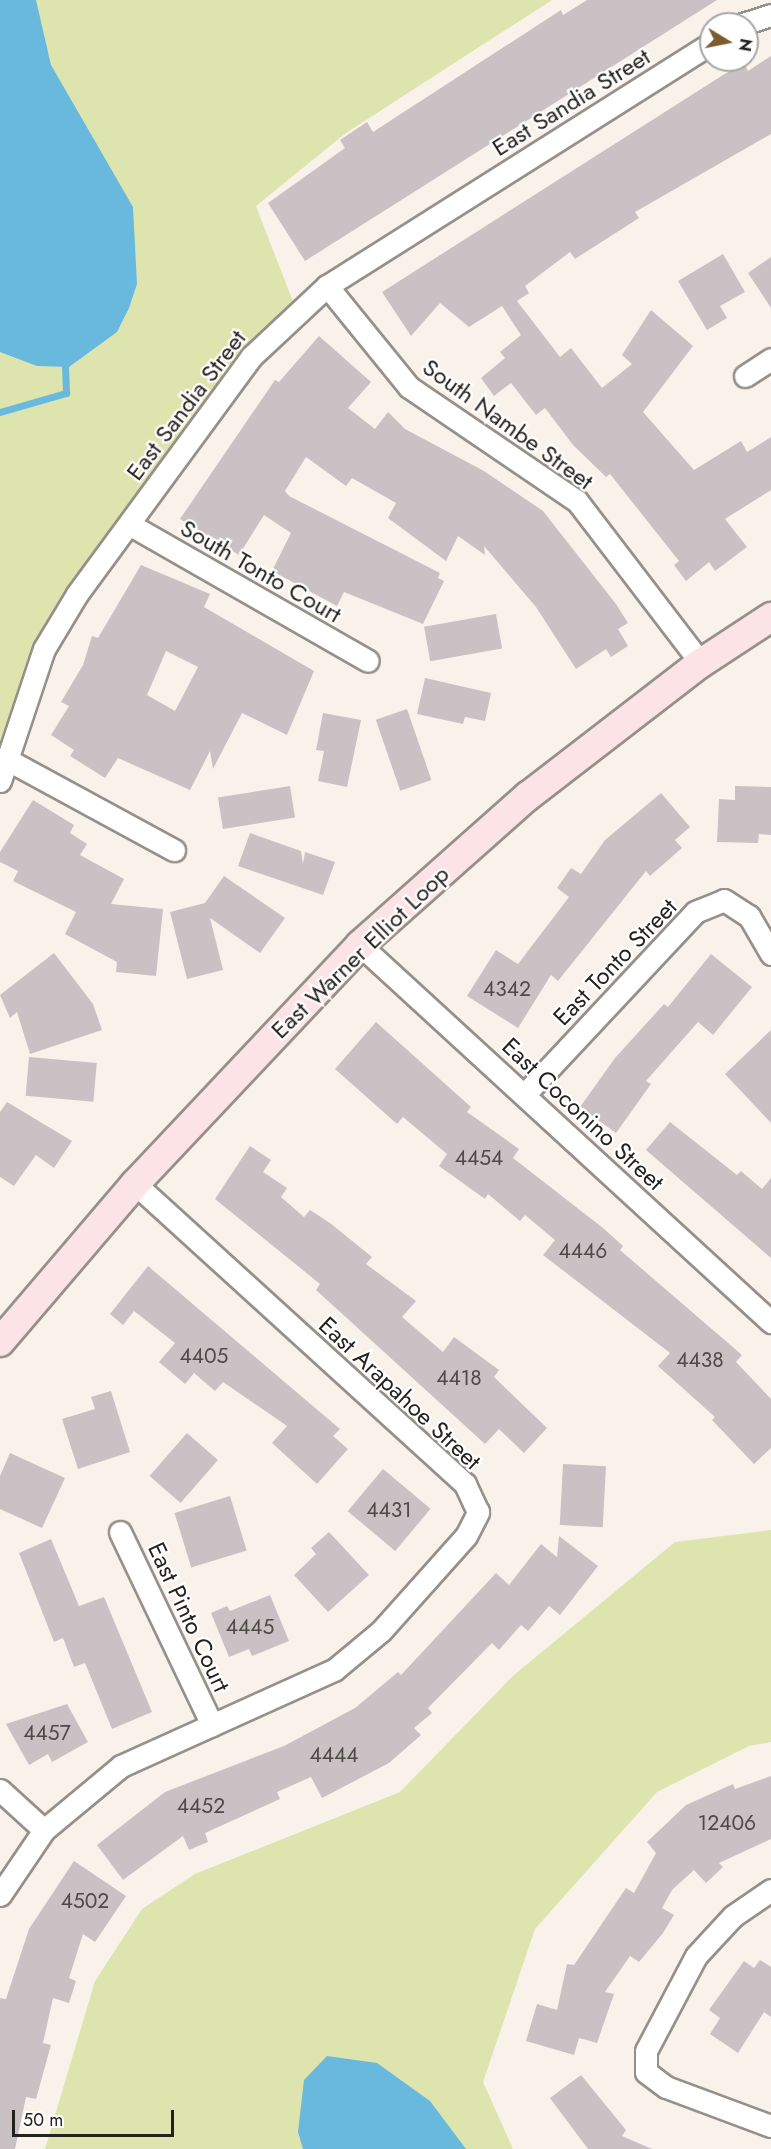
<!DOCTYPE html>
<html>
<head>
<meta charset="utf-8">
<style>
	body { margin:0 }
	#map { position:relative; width:771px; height:2149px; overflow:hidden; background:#f9f2eb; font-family:Jost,sans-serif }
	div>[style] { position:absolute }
	.green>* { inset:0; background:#dee4ad }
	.water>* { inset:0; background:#69b9df }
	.stream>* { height:7px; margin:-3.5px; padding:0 3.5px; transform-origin:3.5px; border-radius:3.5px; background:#69b9df }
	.building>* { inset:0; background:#cac1c5; transform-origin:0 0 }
	.roads { filter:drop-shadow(2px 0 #96908a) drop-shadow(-2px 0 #96908a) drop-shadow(0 2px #96908a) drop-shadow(0 -2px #96908a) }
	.street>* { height:21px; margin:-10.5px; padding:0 10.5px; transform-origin:10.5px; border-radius:10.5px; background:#fff }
	.secondary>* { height:28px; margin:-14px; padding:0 14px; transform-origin:14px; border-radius:14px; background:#fce3e5 }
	span { translate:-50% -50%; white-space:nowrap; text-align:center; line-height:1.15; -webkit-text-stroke:4.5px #fff; paint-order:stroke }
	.number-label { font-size:21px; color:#4e4a48 }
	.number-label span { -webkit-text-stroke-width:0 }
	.street-label { font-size:24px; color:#24221f }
	.north { position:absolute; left:699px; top:12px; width:60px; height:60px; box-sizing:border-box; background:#fff; border:2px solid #a7a7a5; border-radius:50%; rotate:100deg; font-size:16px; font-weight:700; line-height:24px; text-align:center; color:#24221f }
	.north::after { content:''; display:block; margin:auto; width:21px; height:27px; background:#7b5c31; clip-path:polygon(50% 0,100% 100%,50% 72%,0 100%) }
	.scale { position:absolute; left:12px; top:2110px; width:162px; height:27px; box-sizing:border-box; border:3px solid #24221f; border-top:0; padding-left:8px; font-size:18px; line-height:21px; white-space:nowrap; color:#24221f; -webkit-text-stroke:4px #fff; paint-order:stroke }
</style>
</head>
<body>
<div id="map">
	<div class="green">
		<i style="clip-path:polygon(0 0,552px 0,346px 133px,256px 206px,297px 312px,77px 594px,0 781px)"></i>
		<i style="clip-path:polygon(771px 1530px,771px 1742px,749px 1746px,657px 1792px,535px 1929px,483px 2082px,513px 2149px,45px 2149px,95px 1981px,142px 1909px,195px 1874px,400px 1792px,514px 1675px,675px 1542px)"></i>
	</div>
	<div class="water">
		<i style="clip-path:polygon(0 0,36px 0,51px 65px,133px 207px,137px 284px,129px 308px,117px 332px,69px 367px,37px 366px,0 352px)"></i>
		<i style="clip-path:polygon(327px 2056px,377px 2063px,430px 2101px,466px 2149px,303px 2149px,298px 2132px,304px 2080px)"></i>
	</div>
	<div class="stream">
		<i style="left:0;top:412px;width:69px;rotate:-16.1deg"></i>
		<i style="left:66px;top:393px;width:32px;rotate:-92deg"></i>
	</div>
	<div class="building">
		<i style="clip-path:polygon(587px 0,717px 0,305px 261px,268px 203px,345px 148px,340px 140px,367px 122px,373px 132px,561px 10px,563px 15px)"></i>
		<i style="clip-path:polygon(771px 56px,771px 134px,635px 212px,639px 218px,575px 259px,570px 252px,525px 286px,529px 293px,517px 301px,560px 357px,571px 348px,602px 388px,632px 364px,622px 355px,651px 310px,693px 346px,643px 412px,694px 470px,741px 441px,747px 452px,771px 437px,771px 490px,725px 519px,747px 547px,715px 571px,709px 562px,686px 581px,674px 565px,679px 561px,610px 474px,606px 477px,573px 445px,545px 408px,536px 415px,511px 383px,494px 396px,481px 378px,505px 358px,500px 352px,521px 335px,502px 306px,469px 327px,440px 303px,411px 336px,382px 292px,723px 75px,744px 63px,748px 71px)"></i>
		<i style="clip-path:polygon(723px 254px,745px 292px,720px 306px,727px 318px,707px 330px,678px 281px)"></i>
		<i style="clip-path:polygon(771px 257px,771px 308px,748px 273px)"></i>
		<i style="clip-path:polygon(319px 336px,371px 382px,348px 408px,375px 429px,388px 412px,405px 429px,484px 471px,543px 511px,616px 604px,628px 623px,618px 629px,628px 646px,611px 657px,606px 649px,576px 669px,536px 607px,484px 546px,485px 555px,458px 536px,446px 561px,388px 518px,396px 503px,352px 478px,346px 486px,306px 457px,285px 491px,289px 496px,440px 573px,438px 578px,444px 581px,423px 624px,344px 592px,337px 606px,272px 571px,291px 533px,264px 515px,239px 555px,180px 519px,275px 380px,279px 382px)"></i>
		<i style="clip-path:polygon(evenodd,141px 565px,210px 594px,204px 607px,314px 671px,287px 735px,242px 713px,213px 769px,210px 751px,190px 790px,118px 758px,105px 778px,70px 756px,74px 750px,51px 735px,69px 706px,61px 702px,83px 665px,92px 636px,98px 638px,141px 565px,166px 651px,198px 667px,175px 711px,147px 695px,166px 651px)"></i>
		<i style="left:496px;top:614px;width:35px;height:73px;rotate:80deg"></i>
		<i style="clip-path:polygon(425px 678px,491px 693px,485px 721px,465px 717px,463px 724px,417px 714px)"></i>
		<i style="left:407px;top:709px;width:75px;height:33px;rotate:71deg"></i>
		<i style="clip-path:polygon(323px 713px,361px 720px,347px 787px,318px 781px,324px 751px,316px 750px)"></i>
		<i style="left:290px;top:786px;width:32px;height:73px;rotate:81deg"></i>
		<i style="clip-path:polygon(735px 786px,771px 787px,771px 835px,759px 834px,758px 843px,717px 842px,719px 799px,735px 800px)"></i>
		<i style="clip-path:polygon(661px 793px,690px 827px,675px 840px,682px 848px,650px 876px,646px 871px,558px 981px,551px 975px,518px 1028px,467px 996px,496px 950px,518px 964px,569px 897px,557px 888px,571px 868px,581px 874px,605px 840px)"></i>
		<i style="clip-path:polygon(33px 800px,74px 825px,70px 833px,87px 844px,80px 855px,124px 879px,111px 904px,163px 909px,156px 976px,116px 972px,117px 962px,65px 934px,76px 912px,13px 881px,18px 871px,0 862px,0 852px)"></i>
		<i style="clip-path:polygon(250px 833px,301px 851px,303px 864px,305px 852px,335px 862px,323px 895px,238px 866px)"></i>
		<i style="clip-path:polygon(224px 876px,285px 918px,260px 953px,210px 918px,223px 970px,187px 979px,170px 912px,205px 903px)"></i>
		<i style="clip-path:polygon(54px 953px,93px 1004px,102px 1030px,30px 1054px,17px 1012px,10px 1018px,0 995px)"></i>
		<i style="clip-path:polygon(711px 954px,752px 987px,713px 1035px,698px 1022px,646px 1081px,651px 1084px,616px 1133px,580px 1107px,615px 1058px,664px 1004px,668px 1007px)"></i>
		<i style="clip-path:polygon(376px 1022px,471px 1107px,467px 1112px,519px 1149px,513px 1158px,603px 1228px,623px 1246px,620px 1250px,742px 1355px,736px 1362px,771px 1399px,771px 1448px,754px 1464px,712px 1420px,715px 1417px,658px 1366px,670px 1353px,543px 1255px,555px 1240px,525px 1215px,520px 1221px,488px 1194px,485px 1199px,439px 1166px,447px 1154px,403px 1117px,397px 1124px,335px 1069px)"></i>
		<i style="clip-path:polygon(771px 1030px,771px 1123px,725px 1074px)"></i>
		<i style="left:29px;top:1057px;width:68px;height:39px;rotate:5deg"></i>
		<i style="clip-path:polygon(7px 1102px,72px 1141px,54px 1168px,36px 1155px,14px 1186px,0 1177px,0 1112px)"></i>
		<i style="clip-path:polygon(670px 1122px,737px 1175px,741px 1171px,762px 1189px,771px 1178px,771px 1258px,646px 1150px)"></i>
		<i style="clip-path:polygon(250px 1146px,271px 1160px,263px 1172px,287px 1188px,281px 1197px,304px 1217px,310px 1210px,330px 1223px,372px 1257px,366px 1264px,416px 1301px,402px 1317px,443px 1352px,454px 1337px,499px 1370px,494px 1377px,547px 1428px,524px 1453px,499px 1429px,485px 1444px,316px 1290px,320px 1284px,215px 1199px)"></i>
		<i style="clip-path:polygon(148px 1266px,340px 1429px,333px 1436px,348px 1449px,317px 1484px,272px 1443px,287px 1426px,223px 1382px,215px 1391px,194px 1373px,185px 1384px,159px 1362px,175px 1343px,134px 1311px,123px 1325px,110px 1314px)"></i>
		<i style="clip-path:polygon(111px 1391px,130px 1452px,78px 1469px,62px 1419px,95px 1409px,91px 1397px)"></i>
		<i style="left:187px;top:1433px;width:41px;height:57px;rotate:41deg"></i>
		<i style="clip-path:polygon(10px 1453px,65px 1478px,42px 1528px,0 1509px,0 1476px)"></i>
		<i style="left:563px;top:1464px;width:43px;height:61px;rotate:3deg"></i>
		<i style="left:383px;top:1469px;width:62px;height:55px;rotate:40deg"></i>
		<i style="left:230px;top:1496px;width:57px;height:58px;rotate:73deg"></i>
		<i style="clip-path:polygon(329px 1532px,369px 1575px,328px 1612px,294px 1575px,316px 1554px,311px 1548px)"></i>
		<i style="clip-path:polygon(559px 1536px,598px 1566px,560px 1615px,549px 1606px,528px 1631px,521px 1625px,499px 1650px,492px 1643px,428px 1708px,432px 1713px,414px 1728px,421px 1735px,389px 1763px,322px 1798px,311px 1777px,277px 1792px,280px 1799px,205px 1833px,208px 1842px,189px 1850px,183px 1836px,123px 1880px,97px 1845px,165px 1792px,284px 1746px,355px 1708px,398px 1672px,401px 1675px,496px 1573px,509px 1585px,541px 1544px,557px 1557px)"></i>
		<i style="clip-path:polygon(51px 1539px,79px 1606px,104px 1597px,152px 1712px,112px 1729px,85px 1663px,74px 1667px,63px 1638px,54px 1642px,19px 1553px)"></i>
		<i style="clip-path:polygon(270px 1595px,289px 1641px,252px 1656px,249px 1649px,229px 1657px,211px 1613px,227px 1606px,230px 1611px)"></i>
		<i style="clip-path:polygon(67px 1704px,88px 1742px,52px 1762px,48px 1754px,29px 1765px,6px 1724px)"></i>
		<i style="clip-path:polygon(771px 1776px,771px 1839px,719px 1863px,723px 1867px,706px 1883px,694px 1870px,672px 1890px,662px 1908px,674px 1915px,663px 1933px,639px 1962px,630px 1956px,605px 1992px,614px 1994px,597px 2043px,579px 2038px,574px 2055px,526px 2041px,537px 2004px,557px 2010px,567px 1964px,574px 1965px,626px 1888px,634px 1893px,656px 1853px,647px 1842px,686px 1805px,733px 1784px,735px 1789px)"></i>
		<i style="clip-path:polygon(74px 1861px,126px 1896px,95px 1942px,83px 1934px,69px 1978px,76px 1981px,69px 2003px,53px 1998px,43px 2043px,51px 2045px,36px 2099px,26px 2097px,15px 2149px,0 2149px,0 1998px,6px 1999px,29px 1929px)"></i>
		<i style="clip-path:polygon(760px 1960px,771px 1967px,771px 2017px,764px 2012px,738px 2053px,710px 2034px,720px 2018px,709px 2010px,744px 1961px,754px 1968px)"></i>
		<i style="clip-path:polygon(581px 2075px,626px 2130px,622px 2136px,652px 2149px,588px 2149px,550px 2098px)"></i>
	</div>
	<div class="roads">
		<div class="street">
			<i style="left:743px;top:24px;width:29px;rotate:-18deg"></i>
			<i style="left:327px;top:286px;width:130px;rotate:50.9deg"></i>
			<i style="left:409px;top:387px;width:203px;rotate:34.2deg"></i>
			<i style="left:577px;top:501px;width:204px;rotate:52.6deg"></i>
			<i style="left:745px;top:376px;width:31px;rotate:-33deg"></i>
			<i style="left:129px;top:524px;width:275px;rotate:29.8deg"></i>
			<i style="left:8px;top:760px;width:189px;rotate:28.5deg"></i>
			<i style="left:0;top:781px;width:139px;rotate:-71.6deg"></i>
			<i style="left:44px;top:649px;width:64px;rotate:-59deg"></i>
			<i style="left:77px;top:594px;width:294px;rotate:-53.7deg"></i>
			<i style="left:251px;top:357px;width:104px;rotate:-43.1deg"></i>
			<i style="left:327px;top:286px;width:454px;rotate:-32.3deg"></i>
			<i style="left:360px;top:945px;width:558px;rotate:42.53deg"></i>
			<i style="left:524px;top:1095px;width:250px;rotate:-46.9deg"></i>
			<i style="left:695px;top:912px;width:31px;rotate:-22deg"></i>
			<i style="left:724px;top:900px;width:30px;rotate:33deg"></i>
			<i style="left:749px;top:916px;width:44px;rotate:59.9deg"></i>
			<i style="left:120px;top:1532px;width:214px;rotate:64.5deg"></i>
			<i style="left:0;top:1790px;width:59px;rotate:42.3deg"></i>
			<i style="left:771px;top:1890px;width:46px;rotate:145.6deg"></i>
			<i style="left:733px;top:1916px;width:54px;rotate:132.8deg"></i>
			<i style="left:696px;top:1956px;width:107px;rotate:117.8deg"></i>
			<i style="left:646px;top:2051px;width:21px;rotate:90deg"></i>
			<i style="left:646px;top:2072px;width:25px;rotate:37deg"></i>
			<i style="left:666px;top:2087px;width:112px;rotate:20.4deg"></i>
			<i style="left:0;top:1895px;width:78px;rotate:-55.9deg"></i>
			<i style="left:44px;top:1830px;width:100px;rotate:-39.7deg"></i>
			<i style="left:121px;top:1766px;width:234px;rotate:-24.3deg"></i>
			<i style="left:334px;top:1670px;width:61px;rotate:-39.7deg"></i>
			<i style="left:381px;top:1631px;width:127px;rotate:-48.2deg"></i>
			<i style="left:466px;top:1536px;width:27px;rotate:-63deg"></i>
			<i style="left:478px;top:1512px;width:31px;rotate:-115deg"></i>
			<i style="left:465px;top:1484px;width:446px;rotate:-137.7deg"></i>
		</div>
		<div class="secondary">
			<i style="left:0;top:1342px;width:208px;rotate:-49.5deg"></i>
			<i style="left:135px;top:1184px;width:328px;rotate:-46.7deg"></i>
			<i style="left:360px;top:945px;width:225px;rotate:-41.6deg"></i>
			<i style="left:528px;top:796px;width:218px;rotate:-37.6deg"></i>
			<i style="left:701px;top:663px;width:84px;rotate:-33.3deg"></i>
		</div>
	</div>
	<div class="number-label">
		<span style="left:507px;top:989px">4342</span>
		<span style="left:479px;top:1158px">4454</span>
		<span style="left:583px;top:1251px">4446</span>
		<span style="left:204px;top:1356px">4405</span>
		<span style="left:700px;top:1360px">4438</span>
		<span style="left:459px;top:1378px">4418</span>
		<span style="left:389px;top:1510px">4431</span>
		<span style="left:250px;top:1627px">4445</span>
		<span style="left:47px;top:1733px">4457</span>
		<span style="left:334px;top:1755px">4444</span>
		<span style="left:201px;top:1806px">4452</span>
		<span style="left:727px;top:1823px">12406</span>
		<span style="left:85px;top:1901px">4502</span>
	</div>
	<div class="street-label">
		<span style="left:571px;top:102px;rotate:-32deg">East Sandia Street</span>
		<span style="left:186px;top:405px;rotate:-53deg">East Sandia Street</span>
		<span style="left:508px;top:424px;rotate:36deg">South Nambe Street</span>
		<span style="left:261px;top:571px;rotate:30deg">South Tonto Court</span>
		<span style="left:360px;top:952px;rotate:-44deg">East Warner Elliot Loop</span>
		<span style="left:615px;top:962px;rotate:-46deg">East Tonto Street</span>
		<span style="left:583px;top:1114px;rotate:43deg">East Coconino Street</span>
		<span style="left:400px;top:1393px;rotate:43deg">East Arapahoe Street</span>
		<span style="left:189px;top:1617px;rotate:65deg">East Pinto Court</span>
	</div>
	<div class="north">N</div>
	<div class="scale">50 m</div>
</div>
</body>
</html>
